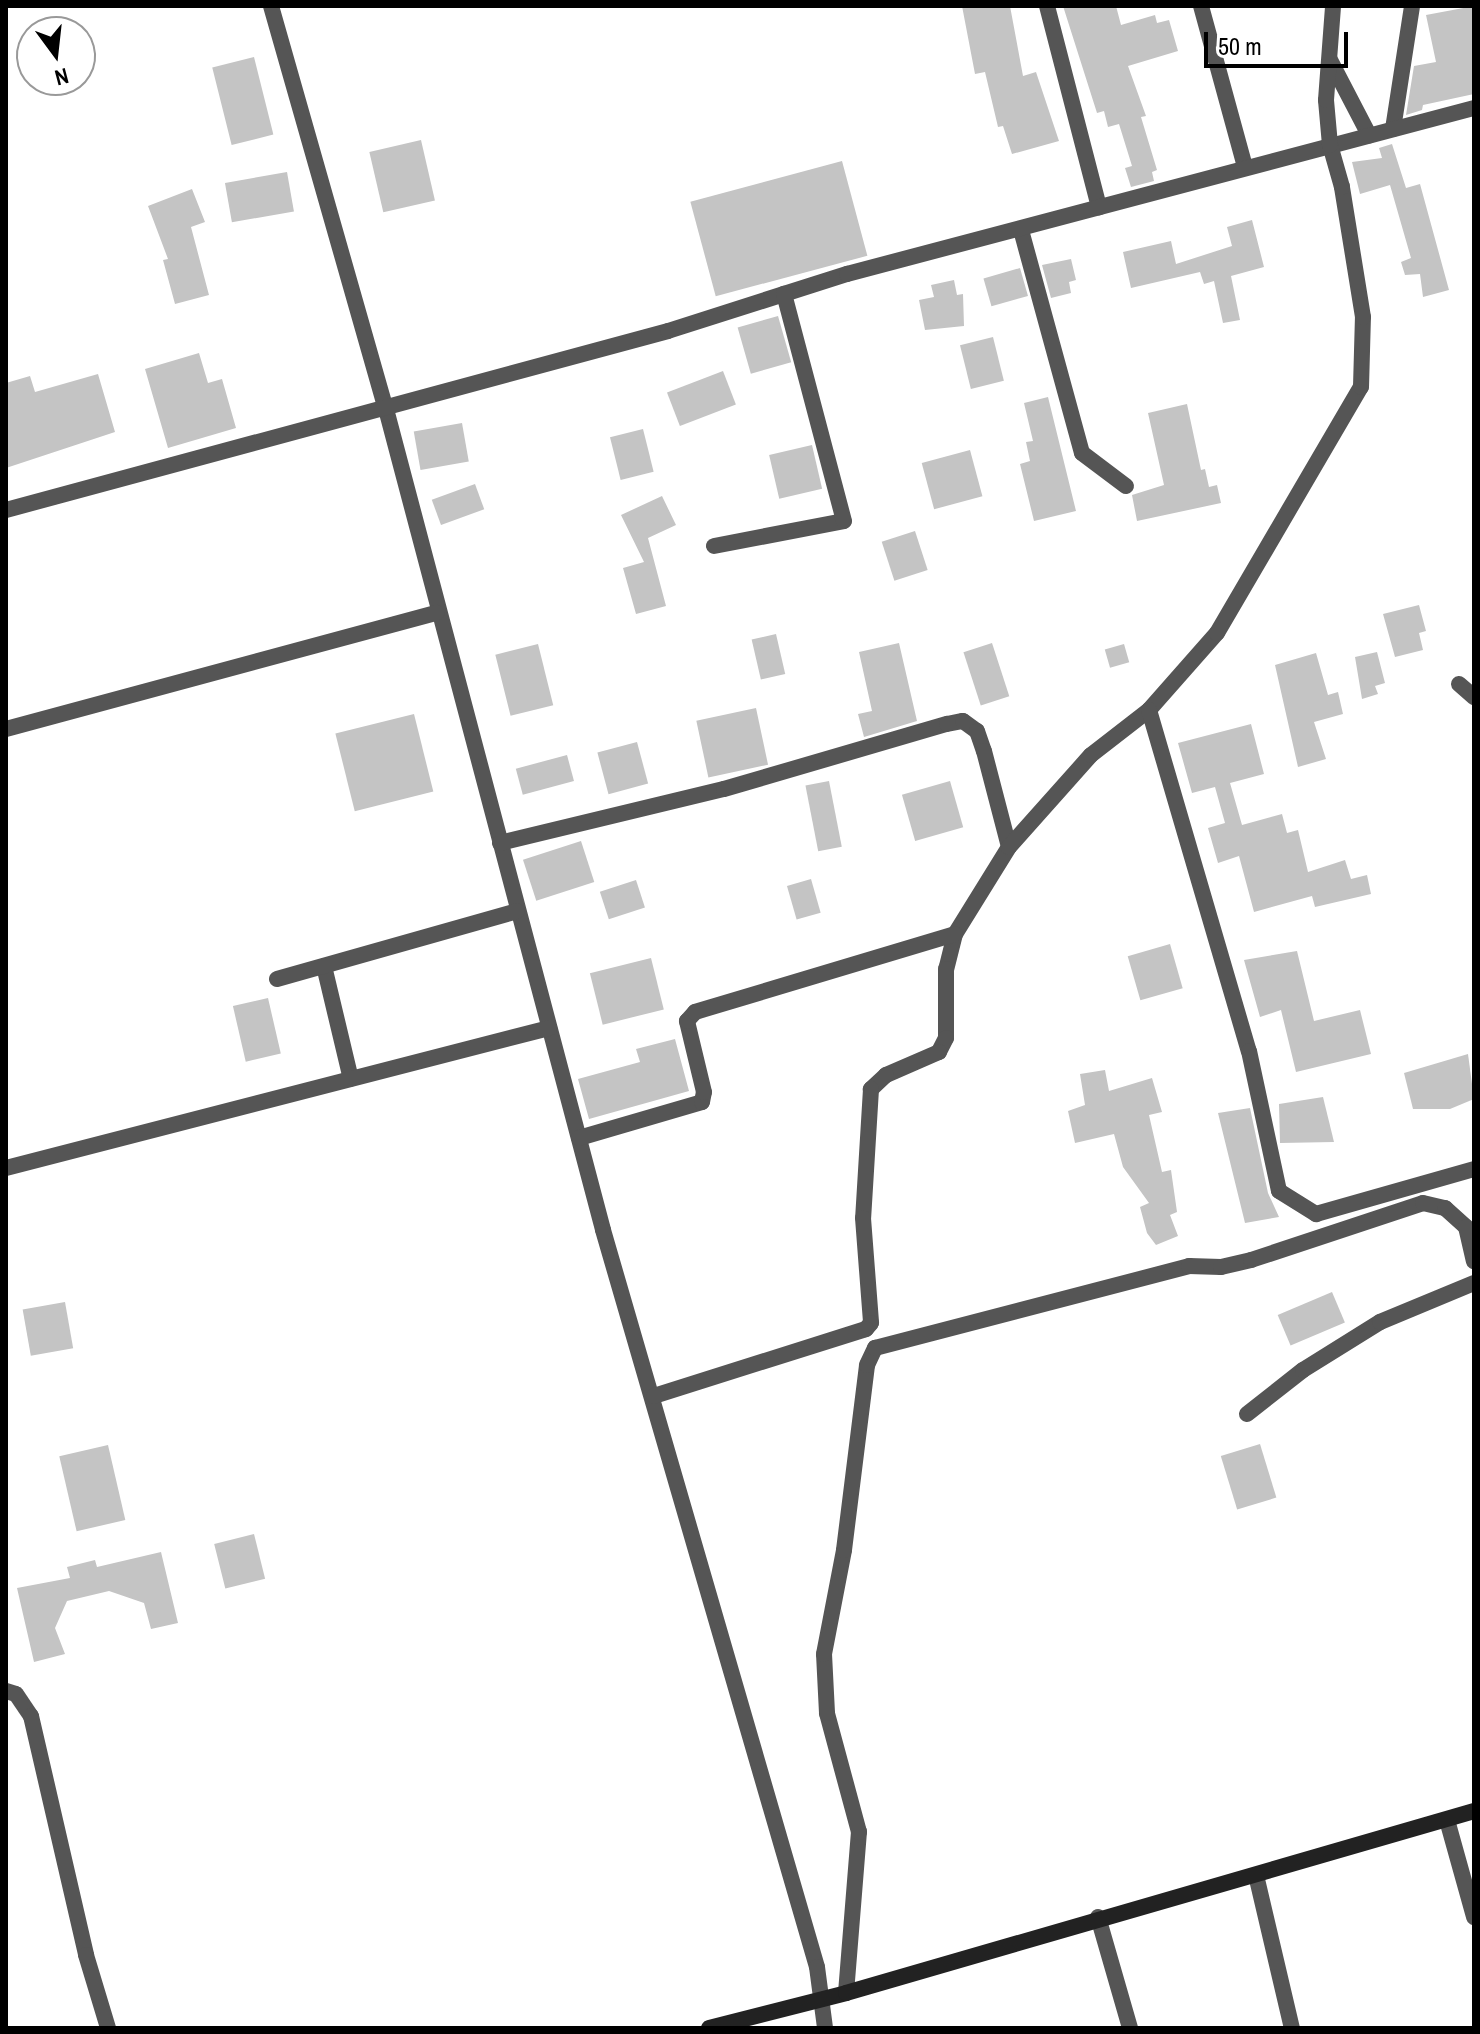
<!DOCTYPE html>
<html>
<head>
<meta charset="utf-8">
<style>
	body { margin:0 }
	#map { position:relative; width:1480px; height:2034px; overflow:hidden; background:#fff; font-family:"Archivo Narrow",sans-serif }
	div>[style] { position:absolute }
	.building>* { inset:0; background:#c4c4c4; transform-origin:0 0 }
	.street>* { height:16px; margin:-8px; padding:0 8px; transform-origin:8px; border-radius:8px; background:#555 }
	.secondary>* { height:16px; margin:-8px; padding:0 8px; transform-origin:8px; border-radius:8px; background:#222 }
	span { translate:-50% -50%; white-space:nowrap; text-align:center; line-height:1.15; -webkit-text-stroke:6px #fff; paint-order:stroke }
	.frame { position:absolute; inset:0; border:8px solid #000; pointer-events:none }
	.north { position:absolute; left:16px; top:16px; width:80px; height:80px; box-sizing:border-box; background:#fff; border:2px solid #999; border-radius:50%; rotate:165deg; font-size:22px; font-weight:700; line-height:32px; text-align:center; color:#000 }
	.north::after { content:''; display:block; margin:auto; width:28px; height:36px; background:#000; clip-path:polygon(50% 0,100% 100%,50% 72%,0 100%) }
	.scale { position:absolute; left:1204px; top:32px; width:144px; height:36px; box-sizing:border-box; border:4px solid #000; border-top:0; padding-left:10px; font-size:24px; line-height:28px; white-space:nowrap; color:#000; -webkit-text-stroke:6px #fff; paint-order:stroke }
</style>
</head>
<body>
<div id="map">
	<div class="building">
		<i style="clip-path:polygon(962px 6px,1010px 6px,1023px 76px,1036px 72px,1059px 141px,1012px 154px,1003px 126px,998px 127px,985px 72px,975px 74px)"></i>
		<i style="clip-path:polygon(1063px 6px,1116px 6px,1121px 25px,1155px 15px,1157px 23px,1169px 20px,1178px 51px,1128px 66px,1146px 116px,1141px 117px,1157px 170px,1152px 172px,1154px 181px,1131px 187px,1125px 168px,1132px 166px,1119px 124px,1108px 127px,1104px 111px,1097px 113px)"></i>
		<i style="clip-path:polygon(1474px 6px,1474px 94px,1423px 105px,1422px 110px,1406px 115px,1414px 66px,1436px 62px,1426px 15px)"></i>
		<i style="left:254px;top:57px;width:80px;height:43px;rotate:76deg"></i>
		<i style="left:421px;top:140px;width:62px;height:53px;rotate:77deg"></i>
		<i style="clip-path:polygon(1392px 144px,1406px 188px,1420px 184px,1449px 290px,1423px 297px,1420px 274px,1405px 275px,1401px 262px,1411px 258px,1390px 185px,1360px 194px,1352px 162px,1382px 158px,1379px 148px)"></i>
		<i style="left:842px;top:161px;width:98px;height:157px;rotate:75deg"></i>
		<i style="left:287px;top:172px;width:40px;height:63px;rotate:80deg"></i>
		<i style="clip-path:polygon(192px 189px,205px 222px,191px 227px,209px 295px,175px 304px,163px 260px,168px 259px,148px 206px)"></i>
		<i style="clip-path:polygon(1252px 220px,1264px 267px,1231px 276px,1240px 320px,1223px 323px,1214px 281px,1204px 284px,1200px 272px,1131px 288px,1123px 252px,1171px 241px,1176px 264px,1232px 246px,1227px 227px)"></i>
		<i style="clip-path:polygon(1071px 259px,1076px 280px,1069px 282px,1071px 293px,1051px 298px,1042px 265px)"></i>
		<i style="left:1020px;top:268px;width:29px;height:38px;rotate:74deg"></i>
		<i style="clip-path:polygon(954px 280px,957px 295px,963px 294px,964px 326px,925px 330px,919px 300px,934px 297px,931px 285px)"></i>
		<i style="left:778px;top:316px;width:48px;height:42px;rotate:74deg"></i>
		<i style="left:993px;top:337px;width:45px;height:34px;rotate:76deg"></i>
		<i style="clip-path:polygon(199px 353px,208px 383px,222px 379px,236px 428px,168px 448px,145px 369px)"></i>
		<i style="left:723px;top:371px;width:36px;height:60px;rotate:69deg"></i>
		<i style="clip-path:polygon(98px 374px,115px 432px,6px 468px,6px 383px,30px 376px,35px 392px)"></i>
		<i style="clip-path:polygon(1048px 397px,1076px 511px,1034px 521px,1020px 464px,1030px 461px,1026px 442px,1033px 441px,1024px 403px)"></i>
		<i style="clip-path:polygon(1187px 404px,1201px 470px,1205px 469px,1209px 487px,1217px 485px,1221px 503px,1137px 521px,1132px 495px,1164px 485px,1148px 413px)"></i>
		<i style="left:462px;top:423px;width:39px;height:49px;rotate:80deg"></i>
		<i style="left:643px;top:429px;width:44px;height:34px;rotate:76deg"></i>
		<i style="left:812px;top:445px;width:45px;height:44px;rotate:77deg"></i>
		<i style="left:970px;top:450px;width:48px;height:50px;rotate:75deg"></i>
		<i style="left:475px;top:484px;width:27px;height:46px;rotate:70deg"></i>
		<i style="clip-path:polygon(662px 496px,676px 525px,648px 538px,666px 606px,636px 614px,623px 568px,644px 562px,621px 515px)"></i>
		<i style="left:915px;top:531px;width:41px;height:35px;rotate:72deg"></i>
		<i style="clip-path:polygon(1419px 605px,1426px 631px,1419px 633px,1423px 650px,1395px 657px,1383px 614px)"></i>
		<i style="left:776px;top:634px;width:41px;height:25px;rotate:77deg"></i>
		<i style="clip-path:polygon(899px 643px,917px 721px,864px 737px,858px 714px,872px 711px,859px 652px)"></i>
		<i style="left:992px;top:643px;width:56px;height:30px;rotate:72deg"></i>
		<i style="left:538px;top:644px;width:63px;height:44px;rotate:76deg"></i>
		<i style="left:1124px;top:644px;width:19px;height:20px;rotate:74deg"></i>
		<i style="clip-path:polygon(1377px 652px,1385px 683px,1375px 686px,1378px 694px,1362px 699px,1355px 657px)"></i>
		<i style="clip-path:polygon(1316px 653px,1328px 695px,1338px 692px,1343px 714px,1314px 722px,1326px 759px,1298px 767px,1275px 665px)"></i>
		<i style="left:756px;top:708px;width:58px;height:61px;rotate:78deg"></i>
		<i style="left:414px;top:714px;width:80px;height:81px;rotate:76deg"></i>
		<i style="clip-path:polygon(1251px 724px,1264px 774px,1230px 783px,1242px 825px,1282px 814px,1287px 833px,1298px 830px,1308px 872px,1345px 860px,1351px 879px,1367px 875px,1371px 894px,1315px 907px,1312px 896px,1254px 912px,1239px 856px,1218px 863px,1208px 828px,1225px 823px,1215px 787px,1192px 793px,1178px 743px)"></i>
		<i style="left:637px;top:742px;width:43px;height:41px;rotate:75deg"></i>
		<i style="left:567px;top:755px;width:27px;height:53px;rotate:75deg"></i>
		<i style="left:829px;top:781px;width:67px;height:24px;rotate:79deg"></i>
		<i style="left:950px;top:781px;width:48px;height:50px;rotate:74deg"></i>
		<i style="left:581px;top:841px;width:43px;height:61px;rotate:72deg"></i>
		<i style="left:811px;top:879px;width:35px;height:25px;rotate:74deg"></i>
		<i style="left:636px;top:880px;width:29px;height:38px;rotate:72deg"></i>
		<i style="left:1170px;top:944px;width:46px;height:44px;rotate:74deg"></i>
		<i style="clip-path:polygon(1297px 951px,1314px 1021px,1360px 1010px,1371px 1054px,1296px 1072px,1281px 1010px,1260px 1017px,1244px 960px)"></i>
		<i style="left:651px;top:958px;width:53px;height:63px;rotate:76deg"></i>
		<i style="left:268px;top:998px;width:57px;height:36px;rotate:77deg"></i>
		<i style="clip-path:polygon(675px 1039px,689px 1091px,589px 1119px,578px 1079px,640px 1062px,636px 1049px)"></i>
		<i style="clip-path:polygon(1468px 1054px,1474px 1099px,1450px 1109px,1413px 1109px,1404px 1073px)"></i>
		<i style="clip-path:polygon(1105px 1070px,1109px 1091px,1152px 1078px,1162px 1112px,1149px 1115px,1162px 1172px,1171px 1170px,1177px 1212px,1170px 1215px,1178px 1236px,1156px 1245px,1147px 1233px,1140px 1207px,1149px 1203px,1123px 1167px,1114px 1134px,1075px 1143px,1068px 1111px,1085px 1105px,1080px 1074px)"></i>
		<i style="clip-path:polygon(1323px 1097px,1334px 1142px,1280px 1143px,1279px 1104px)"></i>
		<i style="clip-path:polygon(1250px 1108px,1268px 1193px,1279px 1217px,1245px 1223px,1218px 1113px)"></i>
		<i style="left:1332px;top:1292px;width:33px;height:59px;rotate:67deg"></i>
		<i style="left:65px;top:1302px;width:47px;height:43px;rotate:80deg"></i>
		<i style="left:1260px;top:1444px;width:56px;height:41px;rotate:73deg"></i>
		<i style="left:108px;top:1445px;width:77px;height:50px;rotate:77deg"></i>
		<i style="left:254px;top:1534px;width:46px;height:41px;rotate:76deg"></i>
		<i style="clip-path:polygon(161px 1552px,178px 1623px,151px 1629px,144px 1603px,109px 1591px,67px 1601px,55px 1628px,65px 1654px,34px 1662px,17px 1588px,70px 1578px,67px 1567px,95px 1560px,97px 1567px)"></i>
	</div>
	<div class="street">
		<i style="left:271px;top:6px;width:419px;rotate:74.1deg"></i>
		<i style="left:386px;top:409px;width:849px;rotate:75.19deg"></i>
		<i style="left:603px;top:1230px;width:767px;rotate:73.81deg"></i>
		<i style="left:817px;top:1967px;width:62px;rotate:82.5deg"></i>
		<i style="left:1047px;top:6px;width:208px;rotate:75.5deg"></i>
		<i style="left:1201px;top:6px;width:167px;rotate:74.7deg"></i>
		<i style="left:1330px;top:60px;width:85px;rotate:62.5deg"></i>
		<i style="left:1393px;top:129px;width:124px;rotate:-81.2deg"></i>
		<i style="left:1021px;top:230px;width:231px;rotate:74.7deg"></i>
		<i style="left:1082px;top:453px;width:55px;rotate:36.9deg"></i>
		<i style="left:6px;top:510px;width:686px;rotate:-15.13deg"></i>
		<i style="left:668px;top:331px;width:188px;rotate:-17.7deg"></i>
		<i style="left:847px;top:274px;width:649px;rotate:-14.83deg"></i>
		<i style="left:714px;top:546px;width:132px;rotate:-10.9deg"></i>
		<i style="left:844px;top:521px;width:235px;rotate:-104.8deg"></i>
		<i style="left:1459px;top:684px;width:20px;rotate:41deg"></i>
		<i style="left:1149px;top:710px;width:103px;rotate:-48.6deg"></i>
		<i style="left:1217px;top:633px;width:285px;rotate:-59.7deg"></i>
		<i style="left:1361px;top:387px;width:70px;rotate:-88.4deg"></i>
		<i style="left:1363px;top:317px;width:132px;rotate:-99.2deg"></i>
		<i style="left:1342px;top:187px;width:44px;rotate:-105.9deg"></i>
		<i style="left:1330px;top:145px;width:45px;rotate:-95.1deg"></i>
		<i style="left:1326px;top:100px;width:94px;rotate:-85.7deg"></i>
		<i style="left:6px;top:729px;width:446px;rotate:-15.1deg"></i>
		<i style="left:500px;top:843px;width:230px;rotate:-13.6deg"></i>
		<i style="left:724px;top:789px;width:232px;rotate:-16.3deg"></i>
		<i style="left:947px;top:724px;width:16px;rotate:-11deg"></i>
		<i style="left:963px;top:721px;width:17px;rotate:36deg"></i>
		<i style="left:977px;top:731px;width:21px;rotate:71deg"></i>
		<i style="left:984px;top:751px;width:99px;rotate:75.4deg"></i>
		<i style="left:1009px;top:847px;width:102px;rotate:121.8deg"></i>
		<i style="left:955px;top:934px;width:36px;rotate:104deg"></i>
		<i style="left:946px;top:969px;width:69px;rotate:90deg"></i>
		<i style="left:946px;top:1038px;width:16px;rotate:117deg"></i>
		<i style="left:939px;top:1052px;width:58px;rotate:156.5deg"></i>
		<i style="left:886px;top:1075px;width:21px;rotate:137deg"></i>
		<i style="left:871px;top:1089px;width:129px;rotate:93.5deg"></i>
		<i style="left:863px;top:1218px;width:105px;rotate:85.6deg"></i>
		<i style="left:871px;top:1323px;width:8px;rotate:130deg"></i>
		<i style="left:866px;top:1329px;width:222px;rotate:162.5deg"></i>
		<i style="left:1009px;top:847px;width:123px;rotate:-48.3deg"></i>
		<i style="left:1091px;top:755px;width:73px;rotate:-37.8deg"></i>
		<i style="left:1149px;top:710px;width:355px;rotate:73.7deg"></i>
		<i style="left:1249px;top:1051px;width:143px;rotate:77.9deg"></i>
		<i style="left:1279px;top:1191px;width:44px;rotate:31.9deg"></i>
		<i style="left:1316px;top:1214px;width:164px;rotate:-15.9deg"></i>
		<i style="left:324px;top:966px;width:116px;rotate:76.6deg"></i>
		<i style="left:277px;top:979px;width:249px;rotate:-15.8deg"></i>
		<i style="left:579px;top:1138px;width:128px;rotate:-16.3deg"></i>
		<i style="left:702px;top:1102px;width:10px;rotate:-79deg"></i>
		<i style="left:704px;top:1092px;width:73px;rotate:-103.5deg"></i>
		<i style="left:687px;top:1021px;width:12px;rotate:-48deg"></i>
		<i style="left:695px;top:1012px;width:271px;rotate:-16.7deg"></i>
		<i style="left:6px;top:1168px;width:561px;rotate:-14.46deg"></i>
		<i style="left:1247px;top:1414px;width:71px;rotate:-38.2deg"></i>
		<i style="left:1303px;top:1370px;width:91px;rotate:-31.9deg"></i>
		<i style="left:1380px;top:1322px;width:102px;rotate:-22.5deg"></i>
		<i style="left:6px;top:1691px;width:10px;rotate:17deg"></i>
		<i style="left:16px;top:1694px;width:27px;rotate:56deg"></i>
		<i style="left:31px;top:1716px;width:245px;rotate:77deg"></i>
		<i style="left:86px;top:1955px;width:76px;rotate:73.2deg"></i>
		<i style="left:1447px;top:1820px;width:101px;rotate:74.4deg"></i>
		<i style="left:1256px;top:1875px;width:157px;rotate:76.8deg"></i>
		<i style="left:1098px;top:1917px;width:116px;rotate:73.9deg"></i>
		<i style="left:846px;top:1993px;width:162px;rotate:-85.4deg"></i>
		<i style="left:859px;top:1832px;width:123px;rotate:-105.1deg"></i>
		<i style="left:827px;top:1713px;width:59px;rotate:-92.9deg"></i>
		<i style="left:824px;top:1654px;width:106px;rotate:-79.1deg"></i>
		<i style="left:844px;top:1550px;width:186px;rotate:-82.9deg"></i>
		<i style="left:867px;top:1365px;width:19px;rotate:-65deg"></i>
		<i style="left:875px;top:1348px;width:325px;rotate:-14.6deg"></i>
		<i style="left:1189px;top:1266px;width:32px;rotate:2deg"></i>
		<i style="left:1221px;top:1267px;width:31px;rotate:-13deg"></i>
		<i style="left:1251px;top:1260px;width:181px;rotate:-18.3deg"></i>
		<i style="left:1423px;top:1203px;width:23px;rotate:13deg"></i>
		<i style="left:1445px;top:1208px;width:28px;rotate:42deg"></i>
		<i style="left:1466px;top:1227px;width:35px;rotate:77deg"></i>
	</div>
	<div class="secondary">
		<i style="left:709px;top:2028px;width:141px;rotate:-14.3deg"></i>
		<i style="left:846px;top:1993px;width:654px;rotate:-16.16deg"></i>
	</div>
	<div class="frame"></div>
	<div class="north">N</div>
	<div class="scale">50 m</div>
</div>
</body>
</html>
